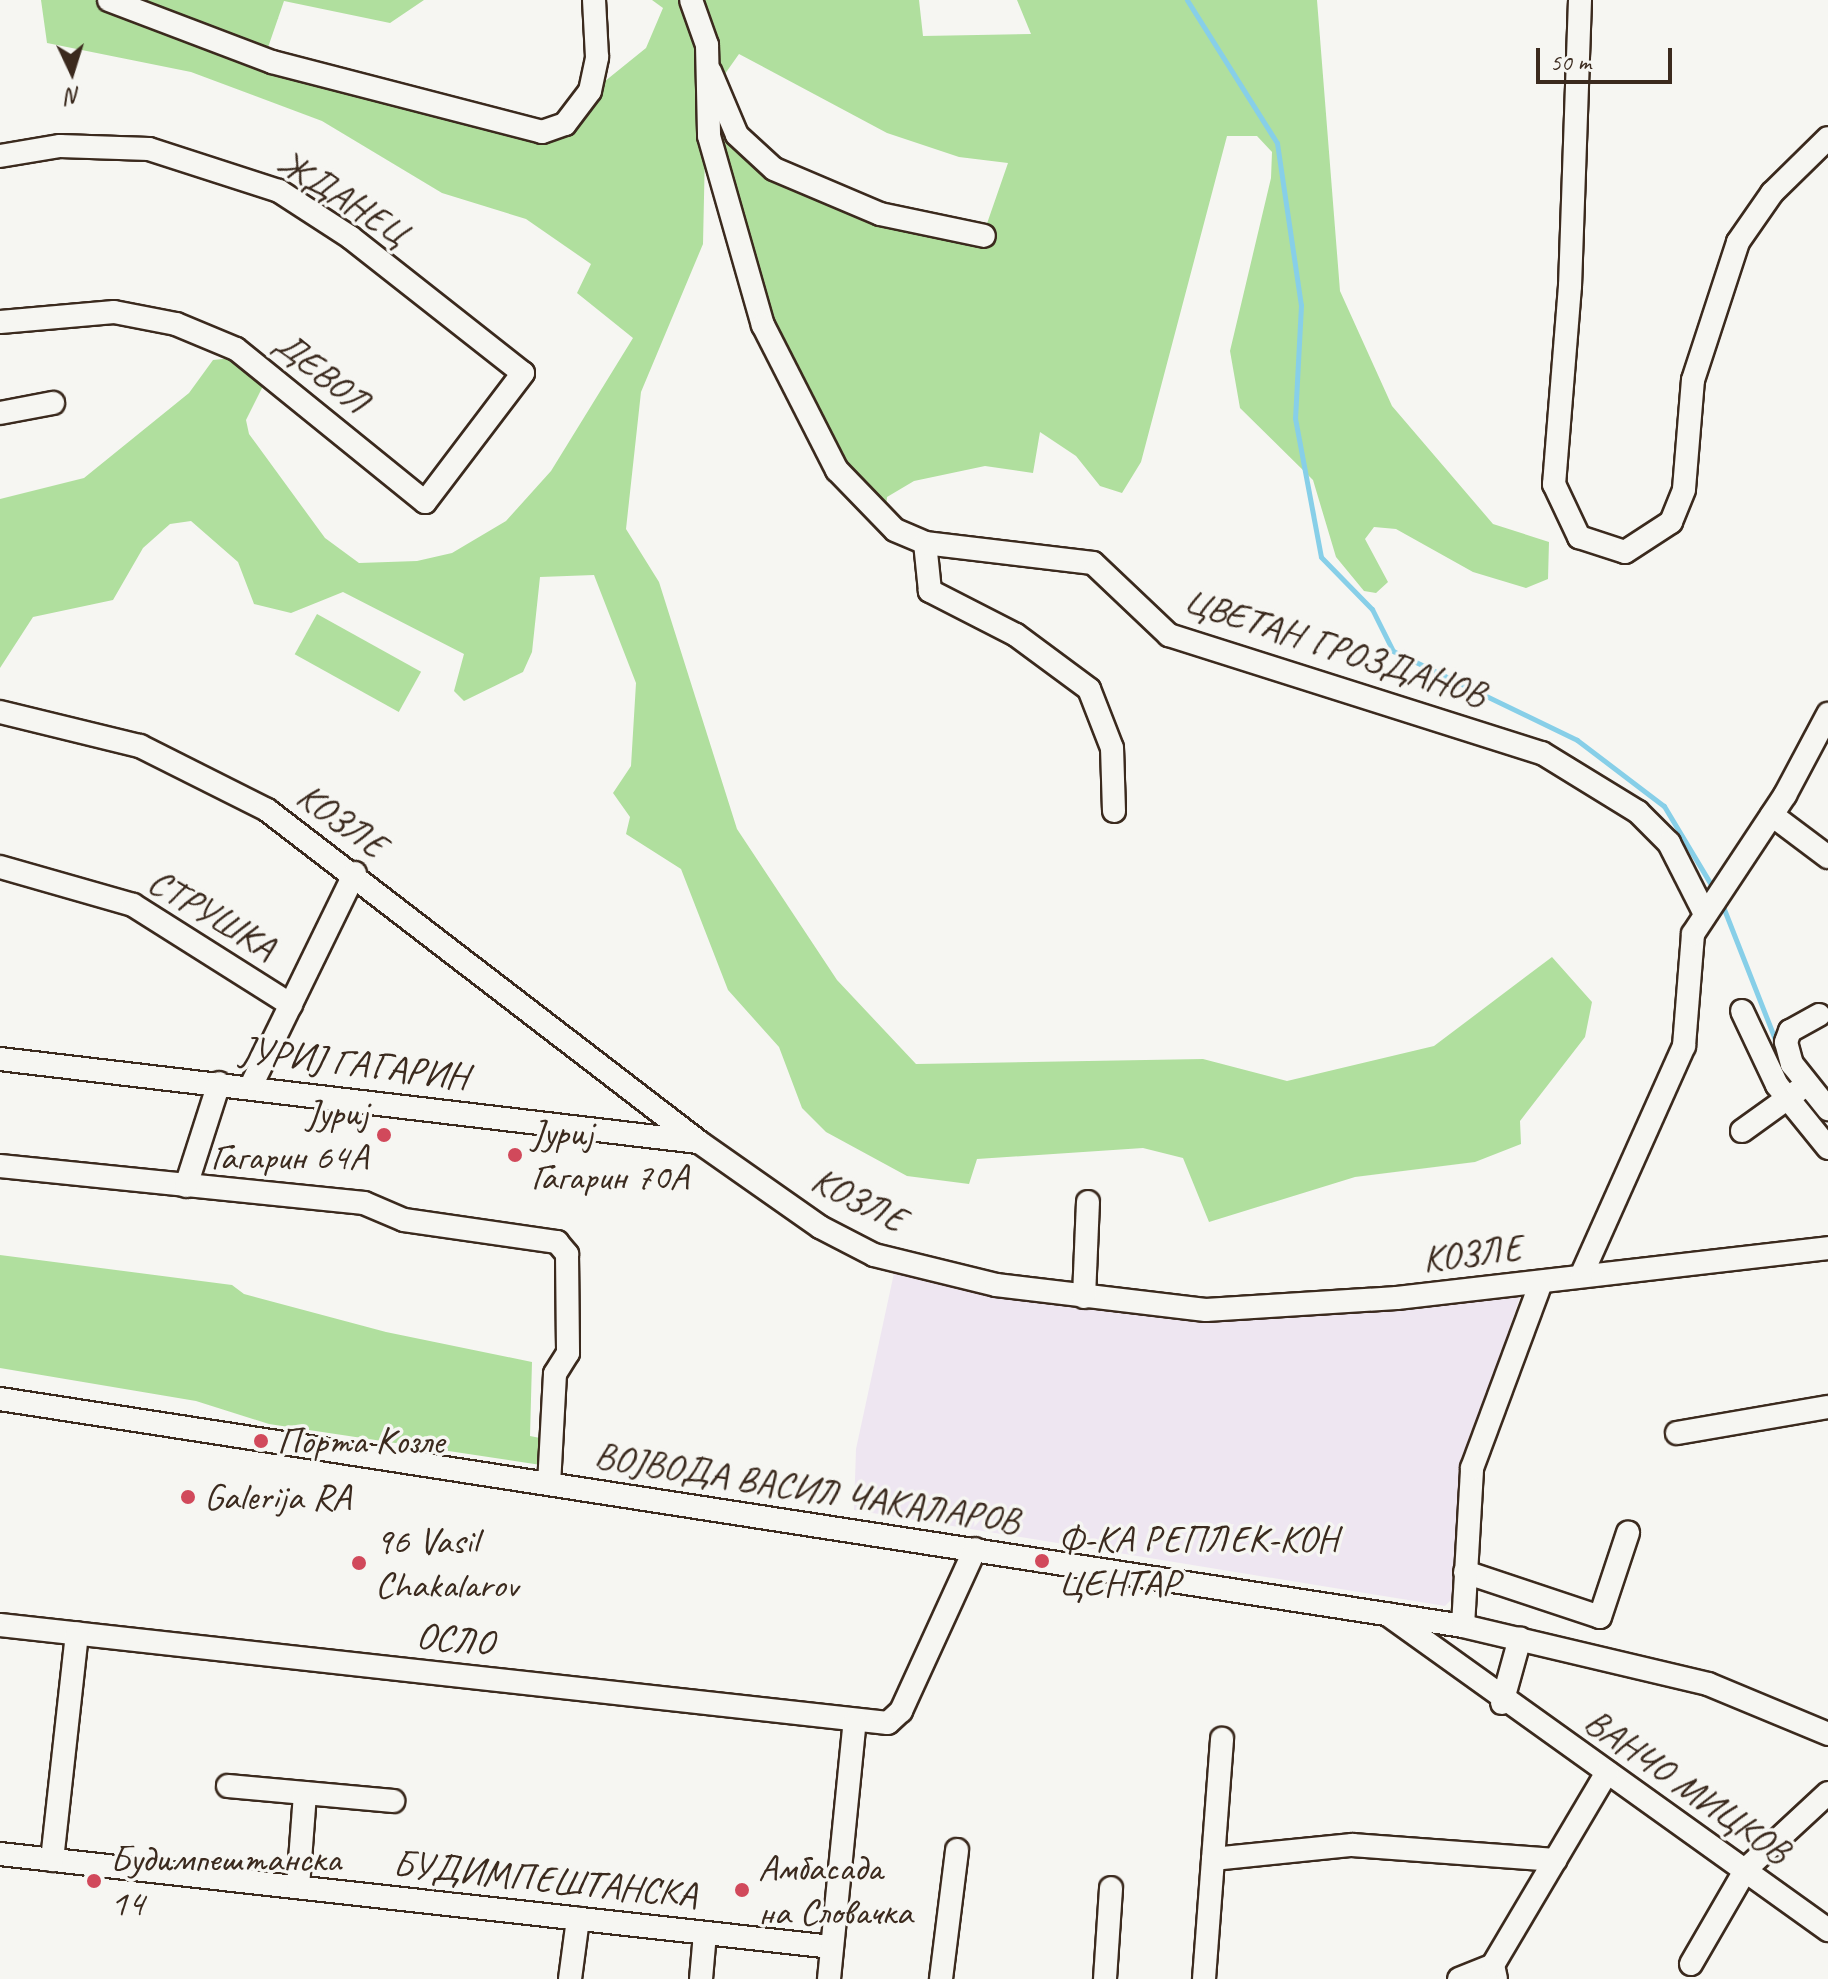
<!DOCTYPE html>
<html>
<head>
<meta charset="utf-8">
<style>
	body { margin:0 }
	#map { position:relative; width:1828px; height:1979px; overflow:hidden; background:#f6f6f2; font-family:Caveat,sans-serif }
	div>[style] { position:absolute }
	.built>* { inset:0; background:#eee6f1 }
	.green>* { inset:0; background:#b0df9e; transform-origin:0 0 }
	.stream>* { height:5px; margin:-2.5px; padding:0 2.5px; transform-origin:2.5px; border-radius:2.5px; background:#87cfe8 }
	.roads { filter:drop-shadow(2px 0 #3b2a1e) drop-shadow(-2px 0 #3b2a1e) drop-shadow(0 2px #3b2a1e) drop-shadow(0 -2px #3b2a1e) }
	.minor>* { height:22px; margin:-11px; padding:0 11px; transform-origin:11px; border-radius:11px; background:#f6f6f2 }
	.dots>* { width:22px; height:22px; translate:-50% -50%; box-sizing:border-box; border:4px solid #f6f6f2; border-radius:50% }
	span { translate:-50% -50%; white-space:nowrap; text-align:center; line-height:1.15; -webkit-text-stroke:7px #f6f6f2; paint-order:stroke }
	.street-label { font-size:38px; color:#3b2a1e }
	.poi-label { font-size:38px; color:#3b2a1e }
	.right { translate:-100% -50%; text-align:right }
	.left { translate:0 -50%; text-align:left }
	.north { position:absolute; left:32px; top:32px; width:80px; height:80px; -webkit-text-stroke:6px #f6f6f2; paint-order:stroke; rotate:176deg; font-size:22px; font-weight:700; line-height:32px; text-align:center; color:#3b2a1e }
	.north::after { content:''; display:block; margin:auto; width:28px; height:36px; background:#3b2a1e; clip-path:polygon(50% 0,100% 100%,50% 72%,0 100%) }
	.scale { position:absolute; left:1536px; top:48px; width:136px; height:36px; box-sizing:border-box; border:4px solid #3b2a1e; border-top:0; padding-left:10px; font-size:24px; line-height:28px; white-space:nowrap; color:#3b2a1e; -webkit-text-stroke:6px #f6f6f2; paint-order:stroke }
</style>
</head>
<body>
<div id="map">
	<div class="built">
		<i style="clip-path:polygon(894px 1273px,1199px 1318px,1520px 1297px,1464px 1464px,1453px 1598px,1445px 1606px,854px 1510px,856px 1449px)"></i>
	</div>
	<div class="green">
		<i style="clip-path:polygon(evenodd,41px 0,424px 0,390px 23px,284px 1px,264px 59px,542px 132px,646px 48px,663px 8px,652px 0,919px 0,923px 36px,1031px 34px,1017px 0,1317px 0,1340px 291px,1392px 406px,1493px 524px,1549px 542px,1548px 579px,1526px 588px,1473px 572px,1396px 529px,1374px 527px,1365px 539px,1388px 582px,1376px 593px,1364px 591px,1336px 557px,1313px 480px,1240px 408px,1230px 351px,1271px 178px,1272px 152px,1257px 136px,1227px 136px,1141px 462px,1122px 493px,1100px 486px,1076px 456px,1040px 432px,1033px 473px,985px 466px,914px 481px,887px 497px,885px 521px,863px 503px,785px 368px,705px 151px,703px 244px,641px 392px,626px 529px,659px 582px,737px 829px,837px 980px,916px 1064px,1203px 1059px,1287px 1081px,1434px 1046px,1552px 957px,1592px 1002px,1585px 1037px,1520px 1121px,1521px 1144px,1475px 1162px,1355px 1177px,1209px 1222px,1183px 1158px,1143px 1148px,977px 1159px,969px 1184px,907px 1176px,826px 1132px,802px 1108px,779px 1047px,728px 990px,681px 869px,626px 834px,630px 817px,613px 793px,631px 766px,636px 683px,594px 575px,540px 577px,532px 652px,523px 672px,464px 701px,454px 691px,464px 654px,343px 592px,291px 613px,254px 604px,238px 562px,191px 521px,170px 524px,143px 548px,113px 600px,33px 617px,0 668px,0 499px,84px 478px,189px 393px,213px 360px,232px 358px,264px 384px,246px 420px,249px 434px,325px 538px,359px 563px,417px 561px,452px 553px,506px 521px,551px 471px,633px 338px,577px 293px,591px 264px,526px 219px,442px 193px,322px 121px,191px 72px,47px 43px,41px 0,739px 54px,887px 133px,959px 157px,1008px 163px,983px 235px,842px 200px,737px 135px,715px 88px,739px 54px)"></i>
		<i style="left:317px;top:614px;width:119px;height:46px;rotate:29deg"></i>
		<i style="clip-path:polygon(0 1255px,232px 1285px,244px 1294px,386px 1332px,532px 1362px,530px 1436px,545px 1439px,541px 1465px,269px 1424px,196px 1401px,0 1368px)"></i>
	</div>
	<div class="stream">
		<i style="left:1187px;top:0;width:169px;rotate:57.8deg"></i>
		<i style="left:1277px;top:143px;width:164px;rotate:81.6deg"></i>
		<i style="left:1301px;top:305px;width:113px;rotate:93deg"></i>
		<i style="left:1295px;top:418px;width:141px;rotate:79.4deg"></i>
		<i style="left:1321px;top:557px;width:73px;rotate:45.6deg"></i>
		<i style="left:1372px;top:609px;width:47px;rotate:63.4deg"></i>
		<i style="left:1393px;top:651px;width:204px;rotate:25.8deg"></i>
		<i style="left:1577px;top:740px;width:109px;rotate:37.2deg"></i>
		<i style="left:1664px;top:806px;width:96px;rotate:59.1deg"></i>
		<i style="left:1722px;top:904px;width:154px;rotate:68.6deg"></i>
	</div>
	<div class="roads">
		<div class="minor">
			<i style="left:109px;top:0;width:174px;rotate:20.8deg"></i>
			<i style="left:272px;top:62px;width:279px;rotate:14.5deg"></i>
			<i style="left:542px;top:132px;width:24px;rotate:-19deg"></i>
			<i style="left:565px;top:124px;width:41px;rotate:-52.9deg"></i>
			<i style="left:590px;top:91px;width:35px;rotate:-78deg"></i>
			<i style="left:597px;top:57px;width:57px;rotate:-93deg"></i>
			<i style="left:691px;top:0;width:48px;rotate:70.4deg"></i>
			<i style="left:707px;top:45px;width:91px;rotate:88.7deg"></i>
			<i style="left:709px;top:136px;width:197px;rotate:74.1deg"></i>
			<i style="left:763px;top:325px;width:163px;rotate:63deg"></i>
			<i style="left:837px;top:470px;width:83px;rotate:46deg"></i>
			<i style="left:895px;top:530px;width:33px;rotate:23deg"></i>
			<i style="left:1580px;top:0;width:286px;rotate:92deg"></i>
			<i style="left:1570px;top:286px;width:199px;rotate:94.6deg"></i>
			<i style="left:1554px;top:484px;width:59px;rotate:64.7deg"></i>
			<i style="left:1579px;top:537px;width:48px;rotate:18.1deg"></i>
			<i style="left:1625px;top:552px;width:55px;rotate:-33.1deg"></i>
			<i style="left:1671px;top:522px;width:35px;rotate:-68deg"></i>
			<i style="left:1684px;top:489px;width:109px;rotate:-85.3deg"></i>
			<i style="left:1693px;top:380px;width:145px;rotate:-71.9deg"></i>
			<i style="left:1738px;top:242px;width:60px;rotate:-55.2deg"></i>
			<i style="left:1772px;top:193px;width:78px;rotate:-44.5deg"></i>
			<i style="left:710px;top:71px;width:69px;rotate:67.1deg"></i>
			<i style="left:737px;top:135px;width:50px;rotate:42.6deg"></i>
			<i style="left:774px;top:169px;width:115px;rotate:23deg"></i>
			<i style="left:880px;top:214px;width:106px;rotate:11.9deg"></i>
			<i style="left:0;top:156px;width:61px;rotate:-9.5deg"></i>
			<i style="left:60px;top:146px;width:89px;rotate:1.9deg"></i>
			<i style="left:149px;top:149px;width:137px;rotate:17.9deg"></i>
			<i style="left:279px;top:191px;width:85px;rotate:32.9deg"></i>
			<i style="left:350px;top:237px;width:220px;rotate:38.2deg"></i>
			<i style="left:523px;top:373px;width:162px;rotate:127.2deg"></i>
			<i style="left:425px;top:502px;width:243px;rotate:-141deg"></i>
			<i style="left:236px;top:349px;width:65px;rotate:-157.4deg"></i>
			<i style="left:176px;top:324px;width:63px;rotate:-169deg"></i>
			<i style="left:114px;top:312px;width:114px;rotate:175deg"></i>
			<i style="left:0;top:413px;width:54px;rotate:-10.7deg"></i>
			<i style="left:0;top:712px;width:144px;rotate:13.7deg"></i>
			<i style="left:140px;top:746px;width:142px;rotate:26.7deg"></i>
			<i style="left:267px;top:810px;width:545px;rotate:37.54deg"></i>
			<i style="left:699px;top:1142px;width:148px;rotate:35.1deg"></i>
			<i style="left:820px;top:1227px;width:61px;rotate:27.4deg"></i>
			<i style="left:874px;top:1255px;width:126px;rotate:13.8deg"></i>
			<i style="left:996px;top:1285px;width:211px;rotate:6.8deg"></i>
			<i style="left:1206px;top:1310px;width:191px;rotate:-3.6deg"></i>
			<i style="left:1397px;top:1298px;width:434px;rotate:-6.6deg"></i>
			<i style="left:1114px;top:811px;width:63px;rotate:-91.8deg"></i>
			<i style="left:1112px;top:748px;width:63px;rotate:-111.3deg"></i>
			<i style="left:1089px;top:689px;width:91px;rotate:-143.5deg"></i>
			<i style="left:1016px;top:635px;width:97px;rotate:-152.9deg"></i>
			<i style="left:930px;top:591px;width:48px;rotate:-95.9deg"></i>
			<i style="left:925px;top:543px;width:169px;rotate:6.8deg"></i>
			<i style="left:1093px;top:563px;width:105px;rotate:43.5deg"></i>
			<i style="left:1169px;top:635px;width:391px;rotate:17.6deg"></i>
			<i style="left:1542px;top:753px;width:113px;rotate:31.6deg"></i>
			<i style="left:1638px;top:812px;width:44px;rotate:45deg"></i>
			<i style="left:1669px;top:843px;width:77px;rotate:63.1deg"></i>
			<i style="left:1772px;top:815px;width:70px;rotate:36.9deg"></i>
			<i style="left:0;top:867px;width:138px;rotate:15.9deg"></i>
			<i style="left:133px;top:905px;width:187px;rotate:32.3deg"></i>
			<i style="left:1742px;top:1011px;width:82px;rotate:64.7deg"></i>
			<i style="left:1777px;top:1085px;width:81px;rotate:51deg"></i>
			<i style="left:1819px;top:1015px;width:33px;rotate:151deg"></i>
			<i style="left:1790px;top:1031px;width:12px;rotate:110deg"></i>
			<i style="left:1786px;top:1042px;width:23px;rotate:75deg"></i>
			<i style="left:1792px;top:1064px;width:58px;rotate:51.3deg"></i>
			<i style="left:0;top:1059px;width:703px;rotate:6.78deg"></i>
			<i style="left:251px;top:1086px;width:237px;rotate:-64deg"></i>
			<i style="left:1742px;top:1131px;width:70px;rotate:-35.7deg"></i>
			<i style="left:0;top:1166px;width:366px;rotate:5.8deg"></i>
			<i style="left:364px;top:1203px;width:43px;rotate:23deg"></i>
			<i style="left:404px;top:1220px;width:155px;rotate:8.2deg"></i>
			<i style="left:557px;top:1242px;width:16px;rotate:50deg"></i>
			<i style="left:567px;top:1254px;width:99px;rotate:89.4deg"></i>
			<i style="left:568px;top:1353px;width:25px;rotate:122deg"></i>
			<i style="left:555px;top:1374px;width:110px;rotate:93.1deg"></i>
			<i style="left:186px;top:1186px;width:108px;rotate:-72.2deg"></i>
			<i style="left:1582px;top:1274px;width:250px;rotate:-65.9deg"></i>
			<i style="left:1684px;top:1046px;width:112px;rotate:-85.4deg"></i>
			<i style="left:1693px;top:934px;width:167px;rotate:-56.5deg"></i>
			<i style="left:1785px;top:795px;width:92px;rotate:-62deg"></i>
			<i style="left:1084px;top:1297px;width:95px;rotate:-87.6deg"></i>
			<i style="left:0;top:1399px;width:1481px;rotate:8.82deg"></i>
			<i style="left:1463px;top:1626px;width:252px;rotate:13.3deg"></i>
			<i style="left:1708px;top:1684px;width:130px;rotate:22.6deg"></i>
			<i style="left:1677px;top:1433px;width:153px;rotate:-9.8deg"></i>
			<i style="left:1465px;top:1572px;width:142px;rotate:18.4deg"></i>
			<i style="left:1600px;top:1617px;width:89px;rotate:-71.6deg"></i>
			<i style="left:1387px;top:1614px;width:543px;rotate:35.62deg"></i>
			<i style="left:0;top:1625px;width:893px;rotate:6.3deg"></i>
			<i style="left:888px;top:1723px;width:18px;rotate:-43deg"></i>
			<i style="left:901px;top:1711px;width:178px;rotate:-65.4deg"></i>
			<i style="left:1463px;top:1626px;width:158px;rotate:-86.7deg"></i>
			<i style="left:1472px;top:1468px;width:198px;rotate:-69.6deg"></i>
			<i style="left:1502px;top:1703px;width:67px;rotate:-74.5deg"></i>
			<i style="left:228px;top:1786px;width:166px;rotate:5.2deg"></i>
			<i style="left:0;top:1854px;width:837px;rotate:6.38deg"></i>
			<i style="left:1213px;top:1859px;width:140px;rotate:-5.8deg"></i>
			<i style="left:1352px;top:1845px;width:204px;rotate:4.2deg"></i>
			<i style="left:52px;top:1860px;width:228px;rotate:-83.7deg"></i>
			<i style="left:298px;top:1887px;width:94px;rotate:-85.7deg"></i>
			<i style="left:1691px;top:1964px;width:110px;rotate:-59.9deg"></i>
			<i style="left:1746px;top:1869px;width:112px;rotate:-42.8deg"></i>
			<i style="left:570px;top:1979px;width:61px;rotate:-82.4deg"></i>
			<i style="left:701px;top:1979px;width:46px;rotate:-85deg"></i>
			<i style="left:829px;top:1979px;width:260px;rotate:-84.3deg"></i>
			<i style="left:941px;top:1979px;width:130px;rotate:-82.9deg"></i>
			<i style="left:1105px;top:1979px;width:91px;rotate:-86.2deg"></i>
			<i style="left:1204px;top:1979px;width:241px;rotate:-85.7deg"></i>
			<i style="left:1459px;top:1979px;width:37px;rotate:-22deg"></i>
			<i style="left:1496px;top:1979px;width:14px;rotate:-102deg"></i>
			<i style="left:1493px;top:1965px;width:224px;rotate:-59.4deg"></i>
		</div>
	</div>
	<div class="dots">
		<i style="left:384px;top:1135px;background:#d1495b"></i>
		<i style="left:515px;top:1155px;background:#d1495b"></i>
		<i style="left:261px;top:1441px;background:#d1495b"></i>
		<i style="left:188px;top:1497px;background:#d1495b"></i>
		<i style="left:1042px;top:1561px;background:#d1495b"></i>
		<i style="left:359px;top:1563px;background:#d1495b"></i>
		<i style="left:94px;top:1881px;background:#d1495b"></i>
		<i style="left:742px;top:1890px;background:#d1495b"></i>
	</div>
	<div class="street-label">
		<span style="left:343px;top:197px;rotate:32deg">ЖДАНЕЦ</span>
		<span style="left:322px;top:372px;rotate:39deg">ДЕВОЛ</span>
		<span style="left:1335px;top:647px;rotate:18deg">ЦВЕТАН ГРОЗДАНОВ</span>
		<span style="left:342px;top:820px;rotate:36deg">КОЗЛЕ</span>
		<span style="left:212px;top:914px;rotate:31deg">СТРУШКА</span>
		<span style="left:354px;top:1063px;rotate:7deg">ЈУРИЈ ГАГАРИН</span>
		<span style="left:859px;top:1199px;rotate:27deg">КОЗЛЕ</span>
		<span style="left:1472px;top:1253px;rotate:-7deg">КОЗЛЕ</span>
		<span style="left:807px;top:1488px;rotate:9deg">ВОЈВОДА ВАСИЛ ЧАКАЛАРОВ</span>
		<span style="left:455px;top:1639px;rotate:6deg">ОСЛО</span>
		<span style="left:1687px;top:1786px;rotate:35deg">ВАНЧО МИЦКОВ</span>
		<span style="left:545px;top:1879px;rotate:6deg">БУДИМПЕШТАНСКА</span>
	</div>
	<div class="poi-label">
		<span class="right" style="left:368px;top:1135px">Јуриј<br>Гагарин 64А</span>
		<span class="left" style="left:531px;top:1155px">Јуриј<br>Гагарин 70А</span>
		<span class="left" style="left:277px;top:1441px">Порта Козле</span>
		<span class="left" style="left:204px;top:1497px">Galerija RA</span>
		<span class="left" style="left:1058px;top:1561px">Ф-КА РЕПЛЕК-КОН<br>ЦЕНТАР</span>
		<span class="left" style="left:375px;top:1563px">96 Vasil<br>Chakalarov</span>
		<span class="left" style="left:110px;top:1881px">Будимпештанска<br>14</span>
		<span class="left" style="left:758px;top:1890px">Амбасада<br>на Словачка</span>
	</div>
	<div class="north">N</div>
	<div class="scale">50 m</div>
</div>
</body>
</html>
